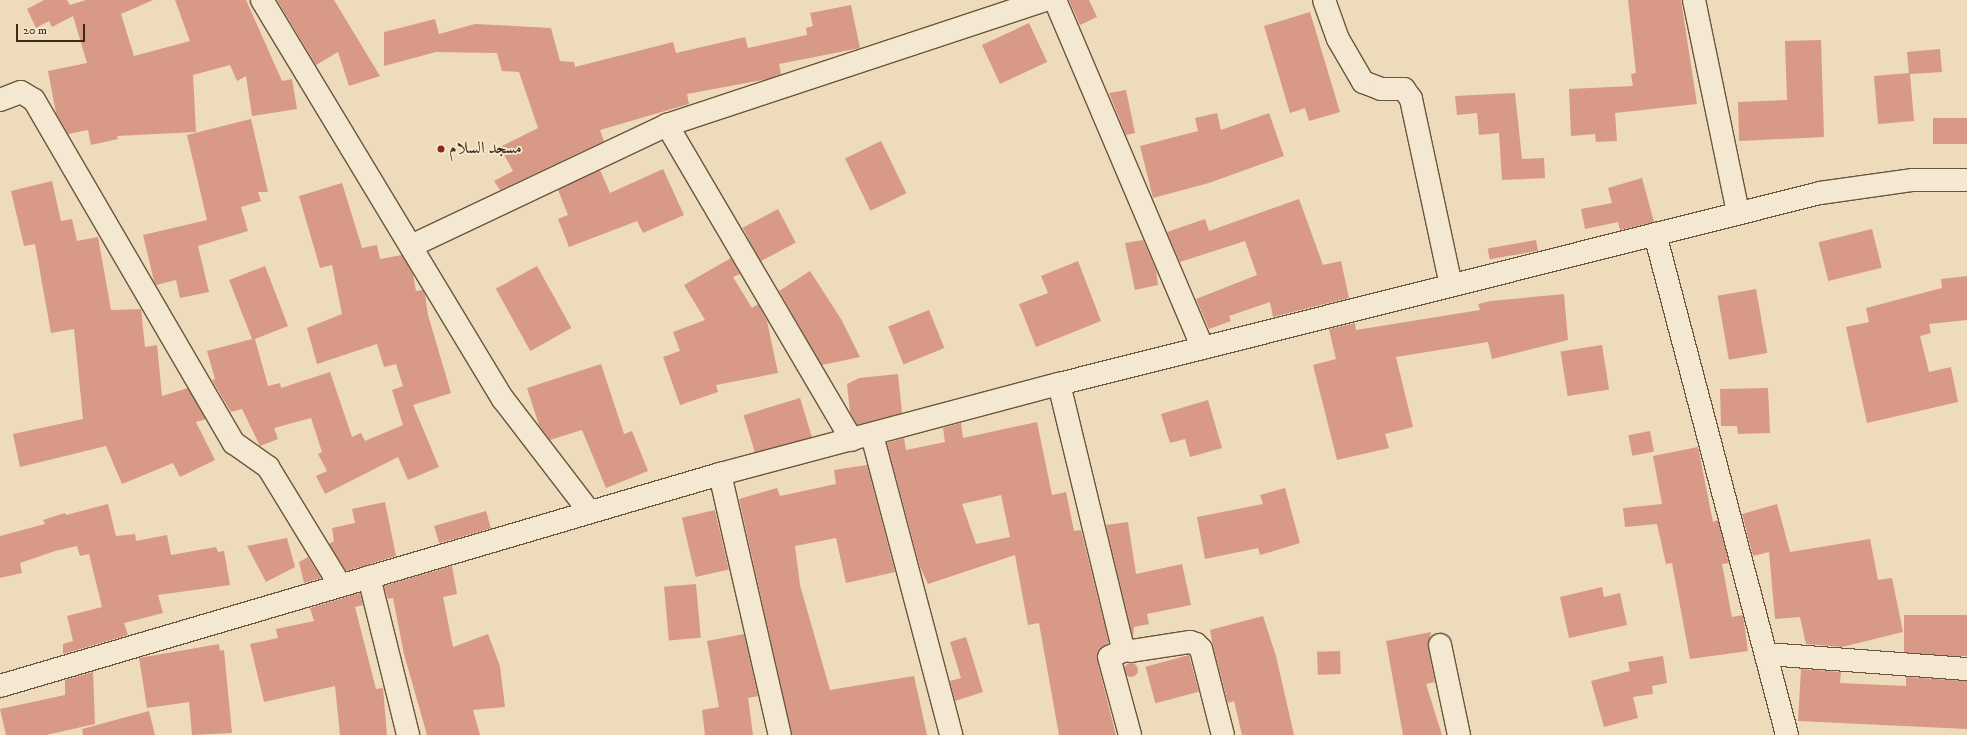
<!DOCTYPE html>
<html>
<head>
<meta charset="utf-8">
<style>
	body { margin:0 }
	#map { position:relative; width:1967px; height:735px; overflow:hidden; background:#eedbbb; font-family:"IM FELL DW Pica",Amiri,serif }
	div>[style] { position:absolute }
	.building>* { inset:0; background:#d89987; transform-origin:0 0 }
	.round { border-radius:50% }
	.roads { filter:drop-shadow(1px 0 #6b563b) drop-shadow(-1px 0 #6b563b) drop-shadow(0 1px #6b563b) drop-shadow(0 -1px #6b563b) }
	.minor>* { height:22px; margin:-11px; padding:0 11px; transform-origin:11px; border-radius:11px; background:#f4e8d3 }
	.dots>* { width:11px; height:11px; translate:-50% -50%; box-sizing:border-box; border:2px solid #f4e8d3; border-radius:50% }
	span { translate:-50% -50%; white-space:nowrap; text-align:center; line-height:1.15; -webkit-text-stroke:3.5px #f4e8d3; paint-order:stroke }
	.poi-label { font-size:17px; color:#3f2910 }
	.left { translate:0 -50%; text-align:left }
	.scale { position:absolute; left:16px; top:24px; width:69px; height:18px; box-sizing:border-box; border:2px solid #3f2910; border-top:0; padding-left:5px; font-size:12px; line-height:14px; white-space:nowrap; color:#3f2910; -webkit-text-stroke:3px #f4e8d3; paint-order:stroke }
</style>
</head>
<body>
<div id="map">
	<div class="building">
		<i style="clip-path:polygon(44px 0,67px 0,70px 5px,86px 0,153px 0,121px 14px,134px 56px,190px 41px,175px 0,246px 0,282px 81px,292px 79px,297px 109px,252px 116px,246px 76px,237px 81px,230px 65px,193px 75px,196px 132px,117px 136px,118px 139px,91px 145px,88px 130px,68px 134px,56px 113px,48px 71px,87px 63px,73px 16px,52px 27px,49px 21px,36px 28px,27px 9px)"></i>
		<i style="clip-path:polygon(277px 0,334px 0,380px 76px,349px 86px,338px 52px,316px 65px)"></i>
		<i style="clip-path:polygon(1069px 0,1089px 0,1097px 17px,1080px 25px)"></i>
		<i style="clip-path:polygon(1628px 0,1681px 0,1697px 104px,1615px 113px,1617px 141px,1596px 142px,1595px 134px,1571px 136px,1569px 89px,1633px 86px,1631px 74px,1636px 73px)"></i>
		<i style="clip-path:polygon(851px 5px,860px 48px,779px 64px,781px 74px,768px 79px,687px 94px,689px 104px,600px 130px,604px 141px,500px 190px,494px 181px,513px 171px,500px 147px,538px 128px,519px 72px,502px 71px,497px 53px,436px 52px,384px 66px,384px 32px,435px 19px,439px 34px,475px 24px,551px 28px,560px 61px,574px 62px,575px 67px,673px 42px,676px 53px,745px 37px,748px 48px,807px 35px,806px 28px,813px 26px,810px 13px)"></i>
		<i style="clip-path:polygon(1310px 12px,1340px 112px,1309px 121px,1305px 108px,1290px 113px,1264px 26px)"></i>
		<i style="left:1029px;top:23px;width:43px;height:52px;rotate:65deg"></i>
		<i style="clip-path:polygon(1821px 40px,1824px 137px,1739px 141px,1738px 102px,1787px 100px,1785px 41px)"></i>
		<i style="clip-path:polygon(1940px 49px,1942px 72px,1910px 74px,1914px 121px,1878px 124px,1874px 76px,1909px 73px,1907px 52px)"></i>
		<i style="clip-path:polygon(1126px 90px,1135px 133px,1126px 135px,1109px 93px)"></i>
		<i style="clip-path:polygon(1515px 93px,1522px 159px,1544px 158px,1545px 178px,1502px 180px,1499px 133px,1479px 135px,1477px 113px,1457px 115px,1455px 96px)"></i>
		<i style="clip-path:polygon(1217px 113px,1221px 130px,1269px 113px,1284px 156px,1209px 183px,1153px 198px,1140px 146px,1198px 131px,1195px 118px)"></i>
		<i style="left:1933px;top:118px;width:34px;height:26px"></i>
		<i style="clip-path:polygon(251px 119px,268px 192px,258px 192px,261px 201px,241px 207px,248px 231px,198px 246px,209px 292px,180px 298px,176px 280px,156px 285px,154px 281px,143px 235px,207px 220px,187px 135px)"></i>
		<i style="left:881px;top:141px;width:58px;height:40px;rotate:64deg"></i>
		<i style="clip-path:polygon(663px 169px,684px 215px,643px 233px,637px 221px,569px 247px,558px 219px,568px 215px,558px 190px,600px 170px,610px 193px)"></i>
		<i style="clip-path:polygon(1642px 178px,1654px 222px,1620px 230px,1618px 222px,1585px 229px,1581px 209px,1612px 203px,1608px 188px)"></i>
		<i style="clip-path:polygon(52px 181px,61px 221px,72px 219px,77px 241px,98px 237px,111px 310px,141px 309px,145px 347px,157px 345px,162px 396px,188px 388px,206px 419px,196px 422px,215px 460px,180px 477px,173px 463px,122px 484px,106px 446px,20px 467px,13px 434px,83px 419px,74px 329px,51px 333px,35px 244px,24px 246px,11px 191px)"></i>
		<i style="clip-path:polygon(342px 183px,362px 248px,377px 245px,380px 259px,402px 255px,413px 274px,416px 291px,423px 290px,425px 295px,428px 315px,451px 393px,413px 405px,439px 467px,408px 480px,398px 457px,325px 494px,316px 476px,327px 471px,318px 454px,322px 452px,311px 418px,274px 428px,278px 439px,260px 446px,242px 409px,231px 412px,212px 380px,215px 379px,207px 351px,252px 339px,229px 280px,265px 266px,288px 326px,255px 339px,268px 386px,280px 383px,281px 388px,330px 372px,352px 437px,361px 433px,365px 441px,403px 425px,392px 390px,403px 386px,396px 364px,384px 367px,377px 344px,317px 364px,307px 328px,342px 314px,332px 265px,320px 268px,299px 196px)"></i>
		<i style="clip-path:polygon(1299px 199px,1323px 265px,1341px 261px,1349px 298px,1273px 317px,1270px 302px,1229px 316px,1231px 321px,1209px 329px,1196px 299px,1257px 275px,1245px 241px,1180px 262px,1167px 232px,1205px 219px,1209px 231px)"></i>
		<i style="left:778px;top:209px;width:38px;height:40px;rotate:62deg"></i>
		<i style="left:1872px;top:229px;width:40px;height:55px;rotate:76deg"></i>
		<i style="clip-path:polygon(1143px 240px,1156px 270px,1158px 285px,1135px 290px,1125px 243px)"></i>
		<i style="left:1536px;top:240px;width:11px;height:49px;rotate:80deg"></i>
		<i style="clip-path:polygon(731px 258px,740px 274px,733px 277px,752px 308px,758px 304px,767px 321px,778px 373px,716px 385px,718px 392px,680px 405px,663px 357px,680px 351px,673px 332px,705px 320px,684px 285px)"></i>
		<i style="clip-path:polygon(1078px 261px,1101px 321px,1036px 347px,1019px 304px,1048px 293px,1041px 276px)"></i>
		<i style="left:537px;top:266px;width:71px;height:47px;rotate:61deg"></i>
		<i style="clip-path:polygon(810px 271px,841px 319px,860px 357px,822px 365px,779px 291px)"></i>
		<i style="clip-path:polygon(1967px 276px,1967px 320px,1929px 324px,1931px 333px,1920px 336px,1929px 372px,1951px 367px,1958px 402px,1867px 423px,1846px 327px,1869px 322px,1866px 308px,1942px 288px,1941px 279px)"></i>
		<i style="left:1756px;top:289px;width:65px;height:39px;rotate:80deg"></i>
		<i style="clip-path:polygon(1564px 294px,1568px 340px,1492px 359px,1488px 342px,1396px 357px,1413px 427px,1385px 434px,1389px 448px,1337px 460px,1313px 365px,1336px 359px,1329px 329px,1355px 323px,1356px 330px,1480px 310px,1478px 304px,1491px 301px)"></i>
		<i style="left:929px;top:310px;width:41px;height:44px;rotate:68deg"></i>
		<i style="left:1602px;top:345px;width:45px;height:42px;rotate:81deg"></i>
		<i style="clip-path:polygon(601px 364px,624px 434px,632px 431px,648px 471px,606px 488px,582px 430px,550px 440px,539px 425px,527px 388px)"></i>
		<i style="clip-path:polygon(898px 374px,902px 413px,857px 425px,850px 412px,847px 384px,859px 378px)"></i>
		<i style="clip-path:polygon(1768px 388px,1770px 433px,1738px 434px,1737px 426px,1721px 426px,1720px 389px)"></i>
		<i style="left:800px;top:398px;width:41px;height:59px;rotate:73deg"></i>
		<i style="clip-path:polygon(1208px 400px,1222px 448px,1190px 457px,1185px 439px,1170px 443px,1161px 414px)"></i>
		<i style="clip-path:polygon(evenodd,1037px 422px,1052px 495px,1066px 492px,1074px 531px,1081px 530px,1109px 643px,1099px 649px,1097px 660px,1116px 735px,1059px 735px,1039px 623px,1028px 625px,1015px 555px,928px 584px,920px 567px,887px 443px,904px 438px,906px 450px,945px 442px,943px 428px,961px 423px,963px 438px,1037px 422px,1001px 495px,1010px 537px,976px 544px,962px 504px,1001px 495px)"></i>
		<i style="left:1650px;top:431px;width:21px;height:22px;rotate:79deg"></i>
		<i style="clip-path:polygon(1698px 447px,1713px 522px,1718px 520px,1729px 563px,1722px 564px,1732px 617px,1743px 615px,1748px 651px,1690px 659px,1672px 563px,1666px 564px,1657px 524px,1625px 527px,1623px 508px,1662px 504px,1653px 456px)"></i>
		<i style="clip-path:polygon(867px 465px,895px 572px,846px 583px,836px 538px,795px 546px,800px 585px,830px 690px,914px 676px,927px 735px,792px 735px,739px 499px,777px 488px,780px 496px,836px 484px,834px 470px)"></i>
		<i style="clip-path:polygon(1285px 488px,1300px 543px,1260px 555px,1258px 548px,1205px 559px,1197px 517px,1263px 504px,1260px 495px)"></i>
		<i style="clip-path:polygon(385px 502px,396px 556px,346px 571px,329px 544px,334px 541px,332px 528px,355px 523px,352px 509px)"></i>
		<i style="clip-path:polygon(108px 504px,116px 536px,135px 534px,136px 541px,167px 535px,171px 555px,216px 547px,218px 552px,224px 551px,230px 585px,158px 595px,163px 613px,124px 623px,128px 635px,63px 654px,63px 644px,73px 641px,67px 616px,102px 607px,89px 554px,80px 556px,77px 546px,55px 551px,20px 563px,22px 573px,0 578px,0 536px,45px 524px,43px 520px,65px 513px,66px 515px)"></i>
		<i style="clip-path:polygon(1777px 504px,1790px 552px,1870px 539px,1878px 580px,1892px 578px,1903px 632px,1842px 647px,1806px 644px,1800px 617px,1775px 619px,1769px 552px,1753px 556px,1742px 514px)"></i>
		<i style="left:715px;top:510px;width:61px;height:34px;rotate:77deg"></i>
		<i style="left:486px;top:511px;width:18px;height:54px;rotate:74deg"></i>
		<i style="clip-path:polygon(1128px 522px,1136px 574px,1182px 564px,1191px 605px,1147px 614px,1149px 624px,1134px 627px,1133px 638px,1106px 525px)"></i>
		<i style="clip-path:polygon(287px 538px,295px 567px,266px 582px,247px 546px)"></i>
		<i style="clip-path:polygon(308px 557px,321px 578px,304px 583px,299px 562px)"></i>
		<i style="clip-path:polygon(452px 566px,457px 594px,443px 597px,453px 647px,488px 634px,500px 666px,505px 707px,473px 710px,480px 735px,427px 735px,404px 654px,393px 598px,388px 599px,384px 586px)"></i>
		<i style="left:696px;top:584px;width:54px;height:32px;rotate:85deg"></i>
		<i style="clip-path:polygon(1602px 587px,1604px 597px,1620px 593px,1627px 625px,1569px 638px,1560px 597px)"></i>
		<i style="clip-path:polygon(360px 593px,363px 605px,355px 607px,376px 689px,383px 688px,387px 735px,340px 735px,335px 686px,264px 702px,250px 644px,278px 638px,276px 629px,314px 621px,310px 608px)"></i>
		<i style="left:1967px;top:615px;width:41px;height:63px;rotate:90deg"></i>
		<i style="clip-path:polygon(1263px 616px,1276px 656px,1294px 735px,1242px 735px,1234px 701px,1228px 703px,1213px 646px,1210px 630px)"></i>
		<i style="clip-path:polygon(1431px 632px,1428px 647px,1435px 682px,1426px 684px,1442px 735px,1403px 735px,1386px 641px)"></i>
		<i style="clip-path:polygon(744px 634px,758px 696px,748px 698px,753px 735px,705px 735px,702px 710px,719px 707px,707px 641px)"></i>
		<i style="clip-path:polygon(966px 637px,983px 692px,955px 701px,950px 681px,961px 678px,950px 642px)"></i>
		<i style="clip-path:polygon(219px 644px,220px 651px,224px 650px,232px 733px,192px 735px,189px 702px,147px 708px,139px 658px)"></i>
		<i style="left:1340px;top:651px;width:23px;height:23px;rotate:88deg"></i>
		<i style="left:1189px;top:655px;width:38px;height:45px;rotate:75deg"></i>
		<i style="clip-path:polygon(1663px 656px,1667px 683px,1652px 686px,1653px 694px,1633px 697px,1638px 718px,1604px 727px,1591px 681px,1630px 671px,1628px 662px)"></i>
		<i class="round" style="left:1124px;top:663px;width:14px;height:14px"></i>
		<i style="clip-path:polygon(1801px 669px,1841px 672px,1840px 683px,1906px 686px,1906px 677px,1967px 681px,1967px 729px,1798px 721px)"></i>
		<i style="clip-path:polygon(93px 672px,95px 724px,46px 735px,6px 735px,0 709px,65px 695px,65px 680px)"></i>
		<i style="clip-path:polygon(149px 711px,155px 735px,83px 735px,82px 729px)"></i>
	</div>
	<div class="roads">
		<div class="minor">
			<i style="left:262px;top:0;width:466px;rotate:58.9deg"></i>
			<i style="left:503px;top:399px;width:141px;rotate:52.5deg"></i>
			<i style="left:1055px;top:0;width:378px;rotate:67deg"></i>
			<i style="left:1324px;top:0;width:41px;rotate:70.3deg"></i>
			<i style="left:1338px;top:39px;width:50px;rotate:59.8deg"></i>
			<i style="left:1363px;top:82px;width:19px;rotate:21deg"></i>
			<i style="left:1381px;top:89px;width:23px"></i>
			<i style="left:1404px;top:89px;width:12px;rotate:55deg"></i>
			<i style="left:1411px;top:99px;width:190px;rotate:77.9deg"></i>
			<i style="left:1694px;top:0;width:217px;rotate:78.3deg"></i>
			<i style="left:0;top:100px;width:22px;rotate:-21deg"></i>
			<i style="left:21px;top:92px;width:15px;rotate:32deg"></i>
			<i style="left:34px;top:100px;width:397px;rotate:59.8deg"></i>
			<i style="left:234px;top:443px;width:42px;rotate:35.2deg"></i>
			<i style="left:268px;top:467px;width:138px;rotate:58.6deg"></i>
			<i style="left:667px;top:125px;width:365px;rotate:59.6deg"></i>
			<i style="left:1655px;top:234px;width:518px;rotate:75.24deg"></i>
			<i style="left:411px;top:246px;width:283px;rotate:-25.3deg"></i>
			<i style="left:667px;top:125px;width:399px;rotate:-18.3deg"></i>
			<i style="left:1059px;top:384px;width:268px;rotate:76.4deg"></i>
			<i style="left:1122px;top:644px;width:7px;rotate:63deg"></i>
			<i style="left:1125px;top:650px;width:6px;rotate:9deg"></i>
			<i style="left:1131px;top:651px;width:60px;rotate:-8.7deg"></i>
			<i style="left:1190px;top:642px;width:6px;rotate:18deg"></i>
			<i style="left:1196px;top:644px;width:7px;rotate:45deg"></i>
			<i style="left:1201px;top:649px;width:89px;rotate:75.7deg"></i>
			<i style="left:872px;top:435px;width:310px;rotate:75.2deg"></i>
			<i style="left:720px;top:474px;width:268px;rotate:77.1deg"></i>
			<i style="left:369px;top:577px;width:163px;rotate:76.1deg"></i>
			<i style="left:1440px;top:645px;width:92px;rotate:78.1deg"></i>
			<i style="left:1125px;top:650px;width:17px;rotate:156deg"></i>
			<i style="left:1109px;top:657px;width:81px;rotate:74.9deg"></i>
			<i style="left:1767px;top:654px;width:201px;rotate:4.3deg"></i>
			<i style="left:0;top:686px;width:751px;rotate:-16.41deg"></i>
			<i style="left:720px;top:474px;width:351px;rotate:-14.9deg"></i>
			<i style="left:1059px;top:384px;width:785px;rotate:-14.09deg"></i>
			<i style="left:1820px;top:193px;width:94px;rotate:-8deg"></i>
			<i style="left:1913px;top:180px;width:54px"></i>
		</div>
	</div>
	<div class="dots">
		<i style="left:441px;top:149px;background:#8f2418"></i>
	</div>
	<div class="poi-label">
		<span class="left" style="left:449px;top:149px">مسجد السلام</span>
	</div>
	<div class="scale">20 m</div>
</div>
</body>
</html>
